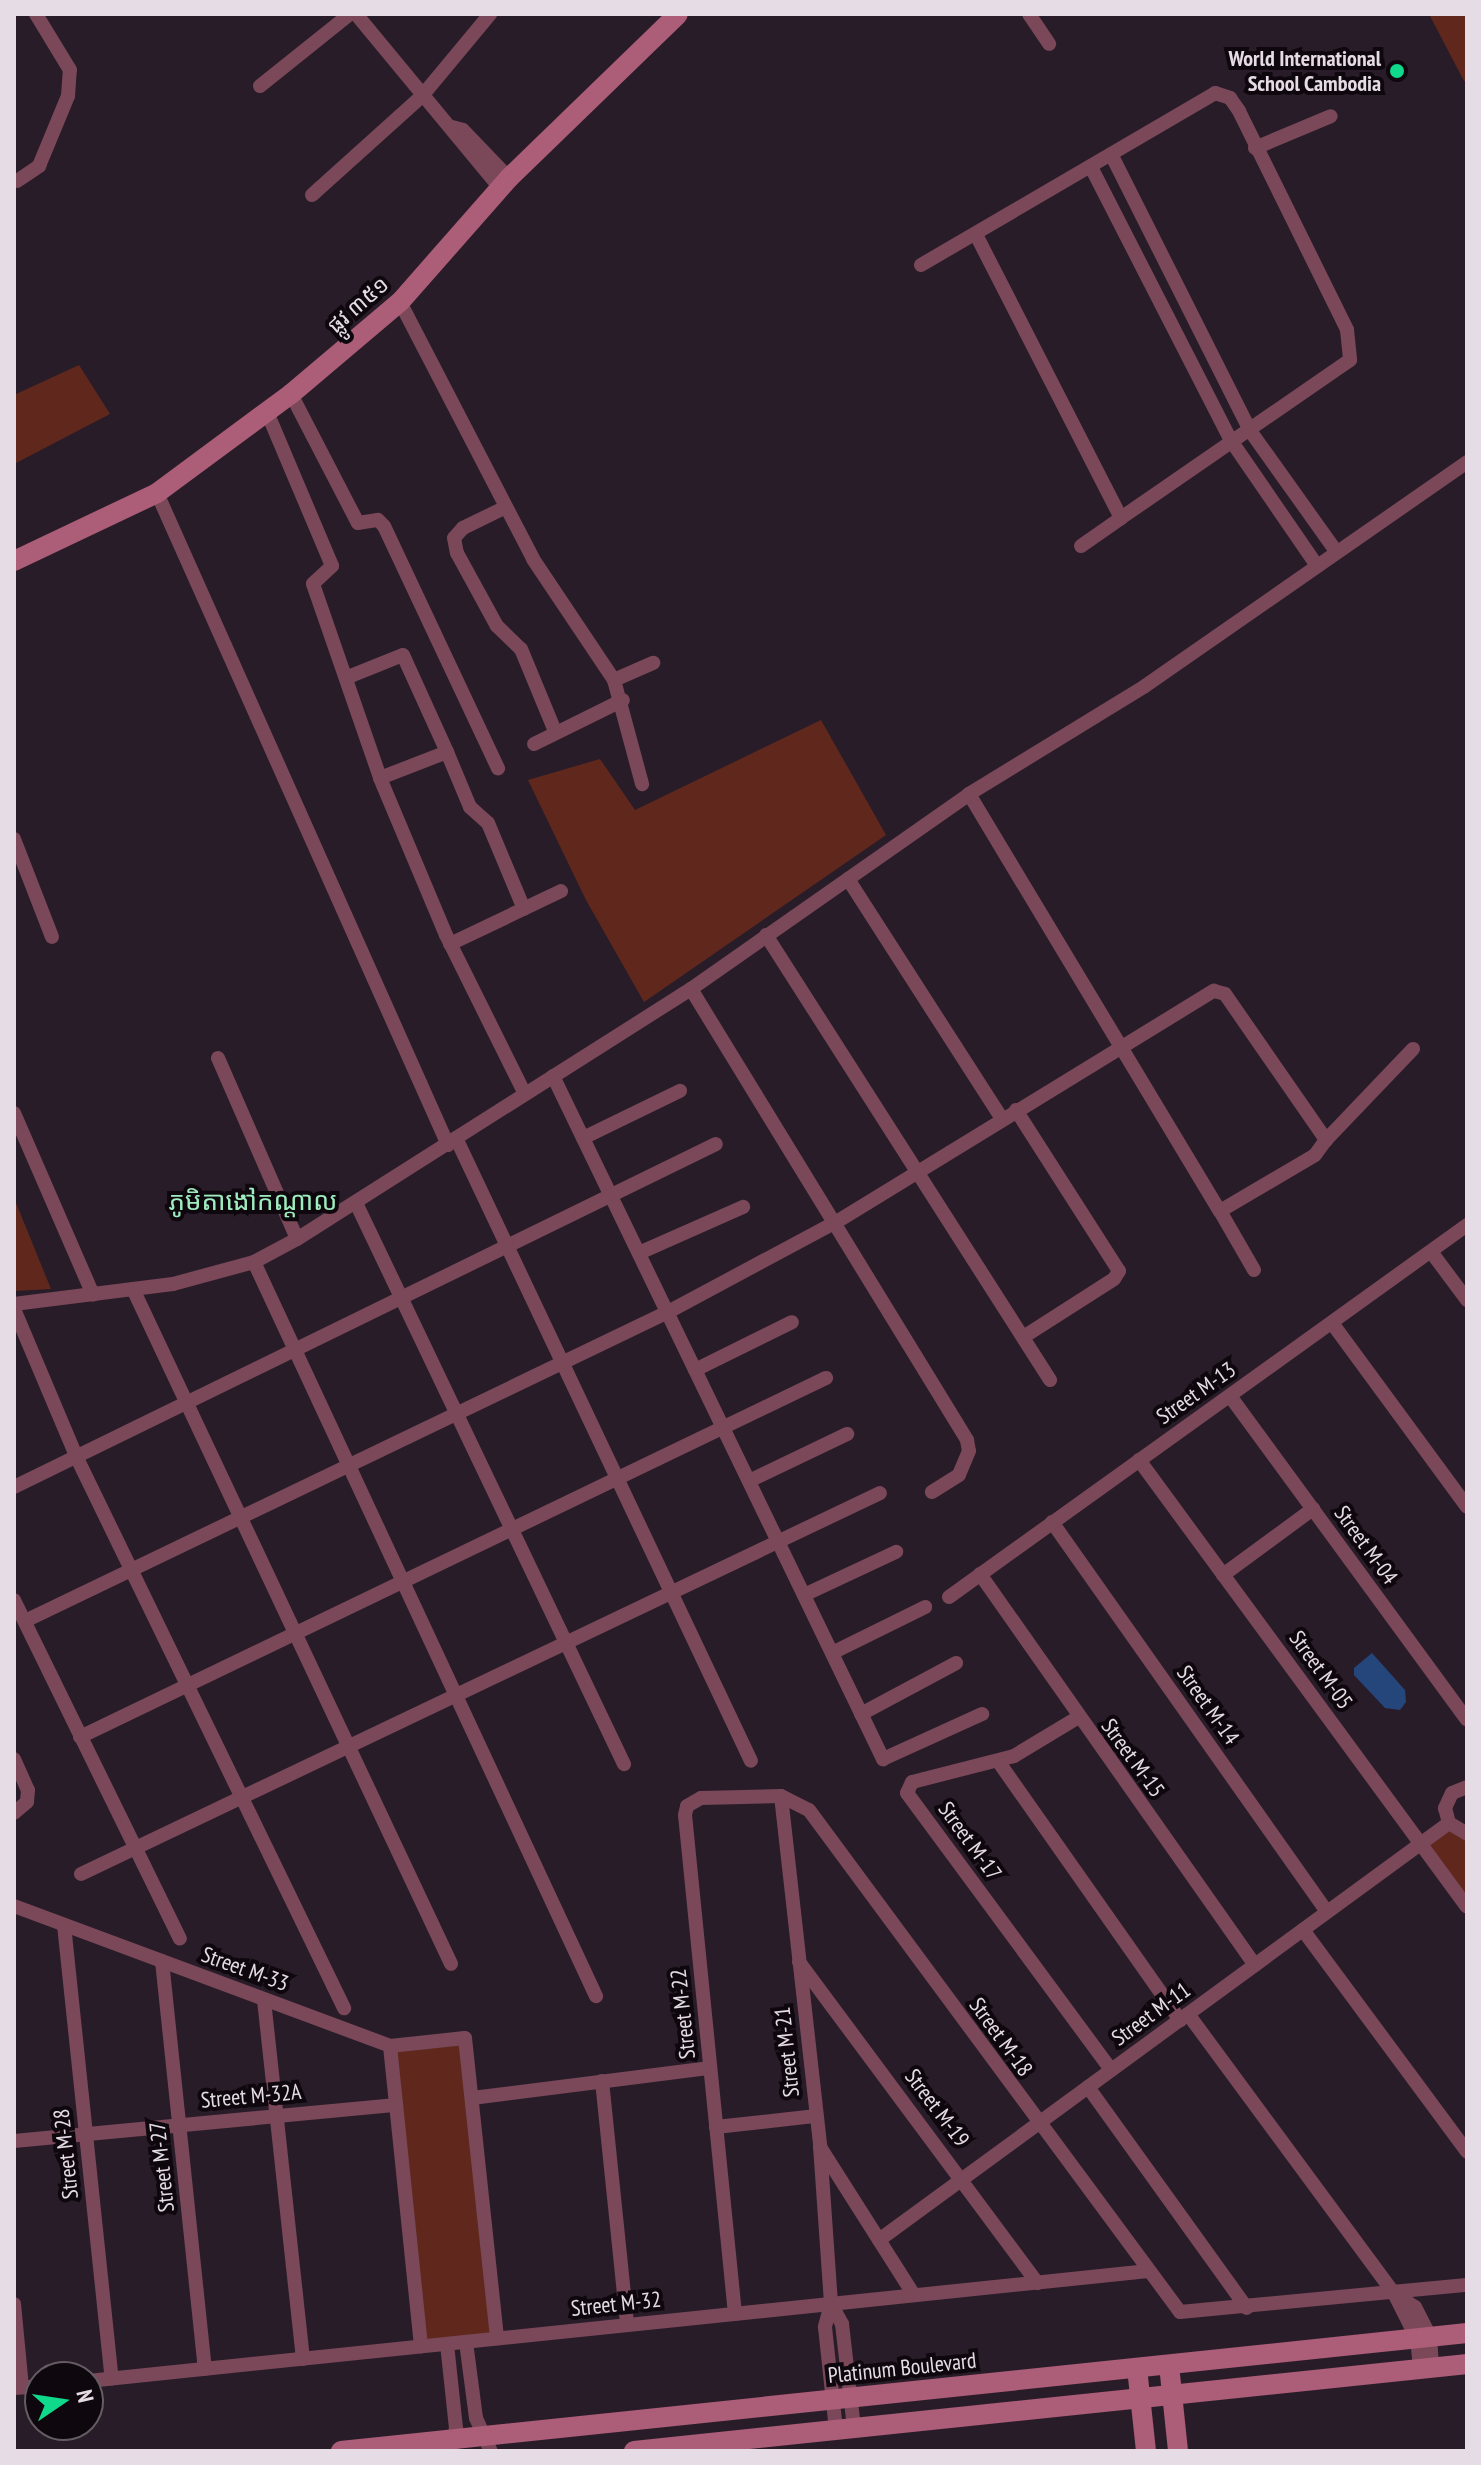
<!DOCTYPE html>
<html>
<head>
<meta charset="utf-8">
<style>
	body { margin:0 }
	#map { position:relative; width:1481px; height:2465px; overflow:hidden; background:#291c29; font-family:"PT Sans Narrow","Noto Sans Khmer",sans-serif }
	div>[style] { position:absolute }
	.green>* { inset:0; background:#60281c; transform-origin:0 0 }
	.water>* { inset:0; background:#25467b }
	.street>* { height:14px; margin:-7px; padding:0 7px; transform-origin:7px; border-radius:7px; background:#7a4858 }
	.secondary>* { height:20px; margin:-10px; padding:0 10px; transform-origin:10px; border-radius:10px; background:#ac5d77 }
	.dots>* { width:22px; height:22px; translate:-50% -50%; box-sizing:border-box; border:4px solid #0e080e; border-radius:50% }
	span { translate:-50% -50%; white-space:nowrap; text-align:center; line-height:1.15; -webkit-text-stroke:8px #0e080e; paint-order:stroke }
	.poi-label { font-size:22px; color:#e5dce5; font-weight:700 }
	.right { translate:-100% -50%; text-align:right }
	.street-label { font-size:22px; color:#e5dce5 }
	.quarter-label { font-size:26px; color:#9eecbf }
	.frame { position:absolute; inset:0; border:16px solid #e5dce5; pointer-events:none }
	.north { position:absolute; left:24px; top:2361px; width:80px; height:80px; box-sizing:border-box; background:#0e080e; border:2px solid #645d64; border-radius:50%; rotate:77deg; font-size:22px; font-weight:700; line-height:32px; text-align:center; color:#e5dce5 }
	.north::after { content:''; display:block; margin:auto; width:28px; height:36px; background:#0fd98a; clip-path:polygon(50% 0,100% 100%,50% 72%,0 100%) }
</style>
</head>
<body>
<div id="map">
	<div class="green">
		<i style="clip-path:polygon(1429px 14px,1467px 14px,1467px 80px,1464px 81px)"></i>
		<i style="clip-path:polygon(79px 365px,110px 414px,14px 464px,14px 395px)"></i>
		<i style="clip-path:polygon(821px 720px,886px 835px,644px 1002px,586px 900px,528px 780px,600px 759px,635px 810px)"></i>
		<i style="clip-path:polygon(14px 1198px,51px 1289px,14px 1291px)"></i>
		<i style="clip-path:polygon(1449px 1823px,1467px 1834px,1467px 1907px,1421px 1844px)"></i>
		<i style="left:465px;top:2038px;width:302px;height:75px;rotate:84deg"></i>
	</div>
	<div class="water">
		<i style="clip-path:polygon(1372px 1653px,1405px 1690px,1406px 1702px,1400px 1710px,1385px 1708px,1354px 1675px,1354px 1668px)"></i>
	</div>
	<div class="street">
		<i style="left:356px;top:14px;width:226px;rotate:50.4deg"></i>
		<i style="left:1029px;top:14px;width:36px;rotate:56deg"></i>
		<i style="left:260px;top:86px;width:115px;rotate:-38.7deg"></i>
		<i style="left:452px;top:127px;width:11px;rotate:15deg"></i>
		<i style="left:463px;top:130px;width:66px;rotate:46.2deg"></i>
		<i style="left:1255px;top:148px;width:82px;rotate:-22.8deg"></i>
		<i style="left:1112px;top:156px;width:309px;rotate:63.3deg"></i>
		<i style="left:1251px;top:432px;width:146px;rotate:54.5deg"></i>
		<i style="left:1091px;top:167px;width:309px;rotate:62.9deg"></i>
		<i style="left:1232px;top:442px;width:148px;rotate:55.5deg"></i>
		<i style="left:17px;top:181px;width:27px;rotate:-34deg"></i>
		<i style="left:39px;top:166px;width:76px;rotate:-67.5deg"></i>
		<i style="left:68px;top:96px;width:26px;rotate:-86deg"></i>
		<i style="left:70px;top:70px;width:66px;rotate:-121.3deg"></i>
		<i style="left:312px;top:195px;width:148px;rotate:-42deg"></i>
		<i style="left:422px;top:96px;width:107px;rotate:-50.3deg"></i>
		<i style="left:921px;top:265px;width:341px;rotate:-30.3deg"></i>
		<i style="left:1215px;top:93px;width:16px;rotate:18deg"></i>
		<i style="left:1230px;top:98px;width:16px;rotate:55deg"></i>
		<i style="left:1239px;top:111px;width:244px;rotate:63.7deg"></i>
		<i style="left:1347px;top:330px;width:30px;rotate:84deg"></i>
		<i style="left:1350px;top:360px;width:278px;rotate:145.4deg"></i>
		<i style="left:1121px;top:518px;width:318px;rotate:-117.1deg"></i>
		<i style="left:400px;top:302px;width:289px;rotate:62.6deg"></i>
		<i style="left:533px;top:559px;width:146px;rotate:56.2deg"></i>
		<i style="left:614px;top:680px;width:108px;rotate:74.9deg"></i>
		<i style="left:291px;top:394px;width:145px;rotate:62.6deg"></i>
		<i style="left:358px;top:523px;width:20px;rotate:-9deg"></i>
		<i style="left:378px;top:520px;width:8px;rotate:45deg"></i>
		<i style="left:384px;top:526px;width:268px;rotate:64.8deg"></i>
		<i style="left:267px;top:412px;width:167px;rotate:67.1deg"></i>
		<i style="left:332px;top:566px;width:26px;rotate:137deg"></i>
		<i style="left:313px;top:584px;width:205px;rotate:70.9deg"></i>
		<i style="left:380px;top:778px;width:170px;rotate:67.2deg"></i>
		<i style="left:446px;top:935px;width:175px;rotate:63.6deg"></i>
		<i style="left:157px;top:493px;width:714px;rotate:65.95deg"></i>
		<i style="left:504px;top:508px;width:46px;rotate:154deg"></i>
		<i style="left:463px;top:528px;width:13px;rotate:132deg"></i>
		<i style="left:454px;top:538px;width:15px;rotate:79deg"></i>
		<i style="left:457px;top:553px;width:83px;rotate:61.3deg"></i>
		<i style="left:497px;top:626px;width:33px;rotate:44deg"></i>
		<i style="left:521px;top:649px;width:89px;rotate:67.5deg"></i>
		<i style="left:1081px;top:546px;width:49px;rotate:-35deg"></i>
		<i style="left:348px;top:677px;width:59px;rotate:-21.8deg"></i>
		<i style="left:403px;top:655px;width:107px;rotate:65.6deg"></i>
		<i style="left:614px;top:680px;width:43px;rotate:-23.6deg"></i>
		<i style="left:534px;top:744px;width:99px;rotate:-26.3deg"></i>
		<i style="left:380px;top:778px;width:72px;rotate:-21.2deg"></i>
		<i style="left:447px;top:752px;width:60px;rotate:67.3deg"></i>
		<i style="left:470px;top:807px;width:24px;rotate:42deg"></i>
		<i style="left:488px;top:823px;width:93px;rotate:67.3deg"></i>
		<i style="left:969px;top:794px;width:487px;rotate:59deg"></i>
		<i style="left:1220px;top:1211px;width:110px;rotate:-30.5deg"></i>
		<i style="left:1315px;top:1155px;width:19px;rotate:-54deg"></i>
		<i style="left:14px;top:839px;width:105px;rotate:68.8deg"></i>
		<i style="left:848px;top:879px;width:285px;rotate:57.3deg"></i>
		<i style="left:766px;top:935px;width:528px;rotate:57.45deg"></i>
		<i style="left:450px;top:944px;width:123px;rotate:-25.5deg"></i>
		<i style="left:691px;top:989px;width:529px;rotate:58.53deg"></i>
		<i style="left:967px;top:1440px;width:11px;rotate:80deg"></i>
		<i style="left:969px;top:1451px;width:26px;rotate:113deg"></i>
		<i style="left:959px;top:1475px;width:32px;rotate:148deg"></i>
		<i style="left:218px;top:1058px;width:197px;rotate:66.4deg"></i>
		<i style="left:553px;top:1076px;width:759px;rotate:64.21deg"></i>
		<i style="left:883px;top:1759px;width:109px;rotate:-24.4deg"></i>
		<i style="left:1016px;top:1110px;width:191px;rotate:57.4deg"></i>
		<i style="left:1119px;top:1271px;width:9px;rotate:122deg"></i>
		<i style="left:1114px;top:1279px;width:106px;rotate:147.4deg"></i>
		<i style="left:14px;top:1113px;width:198px;rotate:66.5deg"></i>
		<i style="left:456px;top:1138px;width:689px;rotate:64.66deg"></i>
		<i style="left:583px;top:1138px;width:108px;rotate:-25.9deg"></i>
		<i style="left:356px;top:1203px;width:622px;rotate:64.47deg"></i>
		<i style="left:1220px;top:1211px;width:68px;rotate:60deg"></i>
		<i style="left:639px;top:1253px;width:114px;rotate:-23.9deg"></i>
		<i style="left:1432px;top:1253px;width:59px;rotate:53.3deg"></i>
		<i style="left:254px;top:1262px;width:810px;rotate:65.02deg"></i>
		<i style="left:133px;top:1289px;width:746px;rotate:64.77deg"></i>
		<i style="left:14px;top:1304px;width:160px;rotate:-7.2deg"></i>
		<i style="left:173px;top:1284px;width:84px;rotate:-15.2deg"></i>
		<i style="left:254px;top:1262px;width:49px;rotate:-28.1deg"></i>
		<i style="left:297px;top:1239px;width:467px;rotate:-32.4deg"></i>
		<i style="left:691px;top:989px;width:340px;rotate:-35deg"></i>
		<i style="left:969px;top:794px;width:206px;rotate:-31.5deg"></i>
		<i style="left:1145px;top:686px;width:392px;rotate:-34.8deg"></i>
		<i style="left:14px;top:1309px;width:160px;rotate:67.1deg"></i>
		<i style="left:76px;top:1456px;width:614px;rotate:64.1deg"></i>
		<i style="left:1332px;top:1323px;width:228px;rotate:53.7deg"></i>
		<i style="left:695px;top:1370px;width:108px;rotate:-26.3deg"></i>
		<i style="left:1230px;top:1396px;width:401px;rotate:53.8deg"></i>
		<i style="left:1139px;top:1460px;width:554px;rotate:53.73deg"></i>
		<i style="left:749px;top:1481px;width:109px;rotate:-25.6deg"></i>
		<i style="left:14px;top:1487px;width:781px;rotate:-26.04deg"></i>
		<i style="left:1052px;top:1522px;width:477px;rotate:54.8deg"></i>
		<i style="left:980px;top:1574px;width:478px;rotate:54.9deg"></i>
		<i style="left:1223px;top:1575px;width:112px;rotate:-36.3deg"></i>
		<i style="left:804px;top:1595px;width:102px;rotate:-25.1deg"></i>
		<i style="left:949px;top:1597px;width:638px;rotate:-35.68deg"></i>
		<i style="left:14px;top:1600px;width:377px;rotate:63.9deg"></i>
		<i style="left:25px;top:1621px;width:713px;rotate:-25.67deg"></i>
		<i style="left:668px;top:1312px;width:193px;rotate:-28.2deg"></i>
		<i style="left:838px;top:1221px;width:441px;rotate:-31.5deg"></i>
		<i style="left:1214px;top:991px;width:11px;rotate:15deg"></i>
		<i style="left:1225px;top:994px;width:178px;rotate:55.3deg"></i>
		<i style="left:1326px;top:1140px;width:126px;rotate:-46.3deg"></i>
		<i style="left:832px;top:1653px;width:104px;rotate:-26.3deg"></i>
		<i style="left:861px;top:1714px;width:108px;rotate:-28.2deg"></i>
		<i style="left:1077px;top:1718px;width:74px;rotate:148.9deg"></i>
		<i style="left:1014px;top:1756px;width:105px;rotate:165.7deg"></i>
		<i style="left:912px;top:1782px;width:12px;rotate:114deg"></i>
		<i style="left:907px;top:1793px;width:344px;rotate:53.6deg"></i>
		<i style="left:80px;top:1737px;width:828px;rotate:-25.7deg"></i>
		<i style="left:14px;top:1759px;width:34px;rotate:66deg"></i>
		<i style="left:28px;top:1790px;width:12px;rotate:95deg"></i>
		<i style="left:27px;top:1802px;width:17px;rotate:140deg"></i>
		<i style="left:998px;top:1761px;width:317px;rotate:54.9deg"></i>
		<i style="left:1467px;top:1787px;width:16px;rotate:158deg"></i>
		<i style="left:1452px;top:1793px;width:17px;rotate:115deg"></i>
		<i style="left:1445px;top:1808px;width:16px;rotate:75deg"></i>
		<i style="left:1449px;top:1823px;width:21px;rotate:31deg"></i>
		<i style="left:781px;top:1796px;width:352px;rotate:83.6deg"></i>
		<i style="left:820px;top:2146px;width:158px;rotate:86deg"></i>
		<i style="left:831px;top:2304px;width:24px;rotate:105deg"></i>
		<i style="left:825px;top:2327px;width:104px;rotate:83.9deg"></i>
		<i style="left:81px;top:1874px;width:885px;rotate:-25.49deg"></i>
		<i style="left:14px;top:1906px;width:401px;rotate:20.4deg"></i>
		<i style="left:390px;top:2046px;width:75px;rotate:-6.1deg"></i>
		<i style="left:465px;top:2038px;width:302px;rotate:83.9deg"></i>
		<i style="left:64px;top:1925px;width:456px;rotate:84deg"></i>
		<i style="left:1303px;top:1930px;width:276px;rotate:53.5deg"></i>
		<i style="left:162px;top:1961px;width:410px;rotate:84deg"></i>
		<i style="left:799px;top:1962px;width:400px;rotate:53.4deg"></i>
		<i style="left:264px;top:2000px;width:361px;rotate:83.8deg"></i>
		<i style="left:1188px;top:2014px;width:347px;rotate:53.6deg"></i>
		<i style="left:1394px;top:2293px;width:51px;rotate:63.4deg"></i>
		<i style="left:1417px;top:2339px;width:30px;rotate:84deg"></i>
		<i style="left:390px;top:2046px;width:302px;rotate:84.1deg"></i>
		<i style="left:602px;top:2081px;width:245px;rotate:84.1deg"></i>
		<i style="left:1088px;top:2087px;width:272px;rotate:54.3deg"></i>
		<i style="left:472px;top:2098px;width:240px;rotate:-7.2deg"></i>
		<i style="left:716px;top:2127px;width:101px;rotate:-6.3deg"></i>
		<i style="left:14px;top:2141px;width:384px;rotate:-5.4deg"></i>
		<i style="left:820px;top:2147px;width:175px;rotate:57.6deg"></i>
		<i style="left:879px;top:2240px;width:706px;rotate:-36.19deg"></i>
		<i style="left:1394px;top:2293px;width:25px;rotate:34deg"></i>
		<i style="left:1415px;top:2307px;width:34px;rotate:63deg"></i>
		<i style="left:1430px;top:2337px;width:30px;rotate:86deg"></i>
		<i style="left:14px;top:2304px;width:83px;rotate:84.5deg"></i>
		<i style="left:831px;top:2304px;width:23px;rotate:61deg"></i>
		<i style="left:842px;top:2324px;width:105px;rotate:83.4deg"></i>
		<i style="left:735px;top:2314px;width:501px;rotate:-95.72deg"></i>
		<i style="left:685px;top:1815px;width:9px;rotate:-77deg"></i>
		<i style="left:687px;top:1806px;width:16px;rotate:-30deg"></i>
		<i style="left:701px;top:1798px;width:80px;rotate:-1.4deg"></i>
		<i style="left:781px;top:1796px;width:31px;rotate:27deg"></i>
		<i style="left:809px;top:1810px;width:624px;rotate:53.53deg"></i>
		<i style="left:1180px;top:2312px;width:288px;rotate:-5.4deg"></i>
		<i style="left:466px;top:2342px;width:77px;rotate:82.5deg"></i>
		<i style="left:476px;top:2418px;width:36px;rotate:66deg"></i>
		<i style="left:447px;top:2344px;width:84px;rotate:83.9deg"></i>
		<i style="left:456px;top:2428px;width:24px;rotate:102deg"></i>
		<i style="left:88px;top:2381px;width:1066px;rotate:-5.92deg"></i>
		<i style="left:14px;top:2388px;width:26px;rotate:-4deg"></i>
	</div>
	<div class="secondary">
		<i style="left:14px;top:561px;width:158px;rotate:-25.4deg"></i>
		<i style="left:157px;top:493px;width:167px;rotate:-36.5deg"></i>
		<i style="left:291px;top:394px;width:143px;rotate:-40.2deg"></i>
		<i style="left:400px;top:302px;width:165px;rotate:-48.7deg"></i>
		<i style="left:509px;top:178px;width:235px;rotate:-44.1deg"></i>
		<i style="left:1169px;top:2365px;width:86px;rotate:84deg"></i>
		<i style="left:1137px;top:2368px;width:83px;rotate:83.8deg"></i>
		<i style="left:341px;top:2451px;width:1132px;rotate:-5.98deg"></i>
		<i style="left:634px;top:2451px;width:838px;rotate:-5.96deg"></i>
	</div>
	<div class="dots">
		<i style="left:1397px;top:71px;background:#0fd98a"></i>
	</div>
	<div class="poi-label">
		<span class="right" style="left:1381px;top:71px">World International<br>School Cambodia</span>
	</div>
	<div class="street-label">
		<span style="left:358px;top:305px;rotate:-41deg">ផ្លូវ ៣៥១</span>
		<span style="left:1196px;top:1393px;rotate:-35deg">Street M-13</span>
		<span style="left:1366px;top:1545px;rotate:54deg">Street M-04</span>
		<span style="left:1321px;top:1670px;rotate:54deg">Street M-05</span>
		<span style="left:1208px;top:1705px;rotate:55deg">Street M-14</span>
		<span style="left:1133px;top:1758px;rotate:54deg">Street M-15</span>
		<span style="left:970px;top:1841px;rotate:54deg">Street M-17</span>
		<span style="left:245px;top:1969px;rotate:20deg">Street M-33</span>
		<span style="left:683px;top:2014px;rotate:-96deg">Street M-22</span>
		<span style="left:1151px;top:2014px;rotate:-36deg">Street M-11</span>
		<span style="left:1001px;top:2037px;rotate:54deg">Street M-18</span>
		<span style="left:787px;top:2052px;rotate:-96deg">Street M-21</span>
		<span style="left:251px;top:2096px;rotate:-5deg">Street M-32A</span>
		<span style="left:937px;top:2108px;rotate:53deg">Street M-19</span>
		<span style="left:66px;top:2154px;rotate:-96deg">Street M-28</span>
		<span style="left:162px;top:2167px;rotate:-96deg">Street M-27</span>
		<span style="left:616px;top:2304px;rotate:-6deg">Street M-32</span>
		<span style="left:902px;top:2368px;rotate:-6deg">Platinum Boulevard</span>
	</div>
	<div class="quarter-label">
		<span style="left:253px;top:1201px">ភូមិតាងៅកណ្តាល</span>
	</div>
	<div class="frame"></div>
	<div class="north">N</div>
</div>
</body>
</html>
